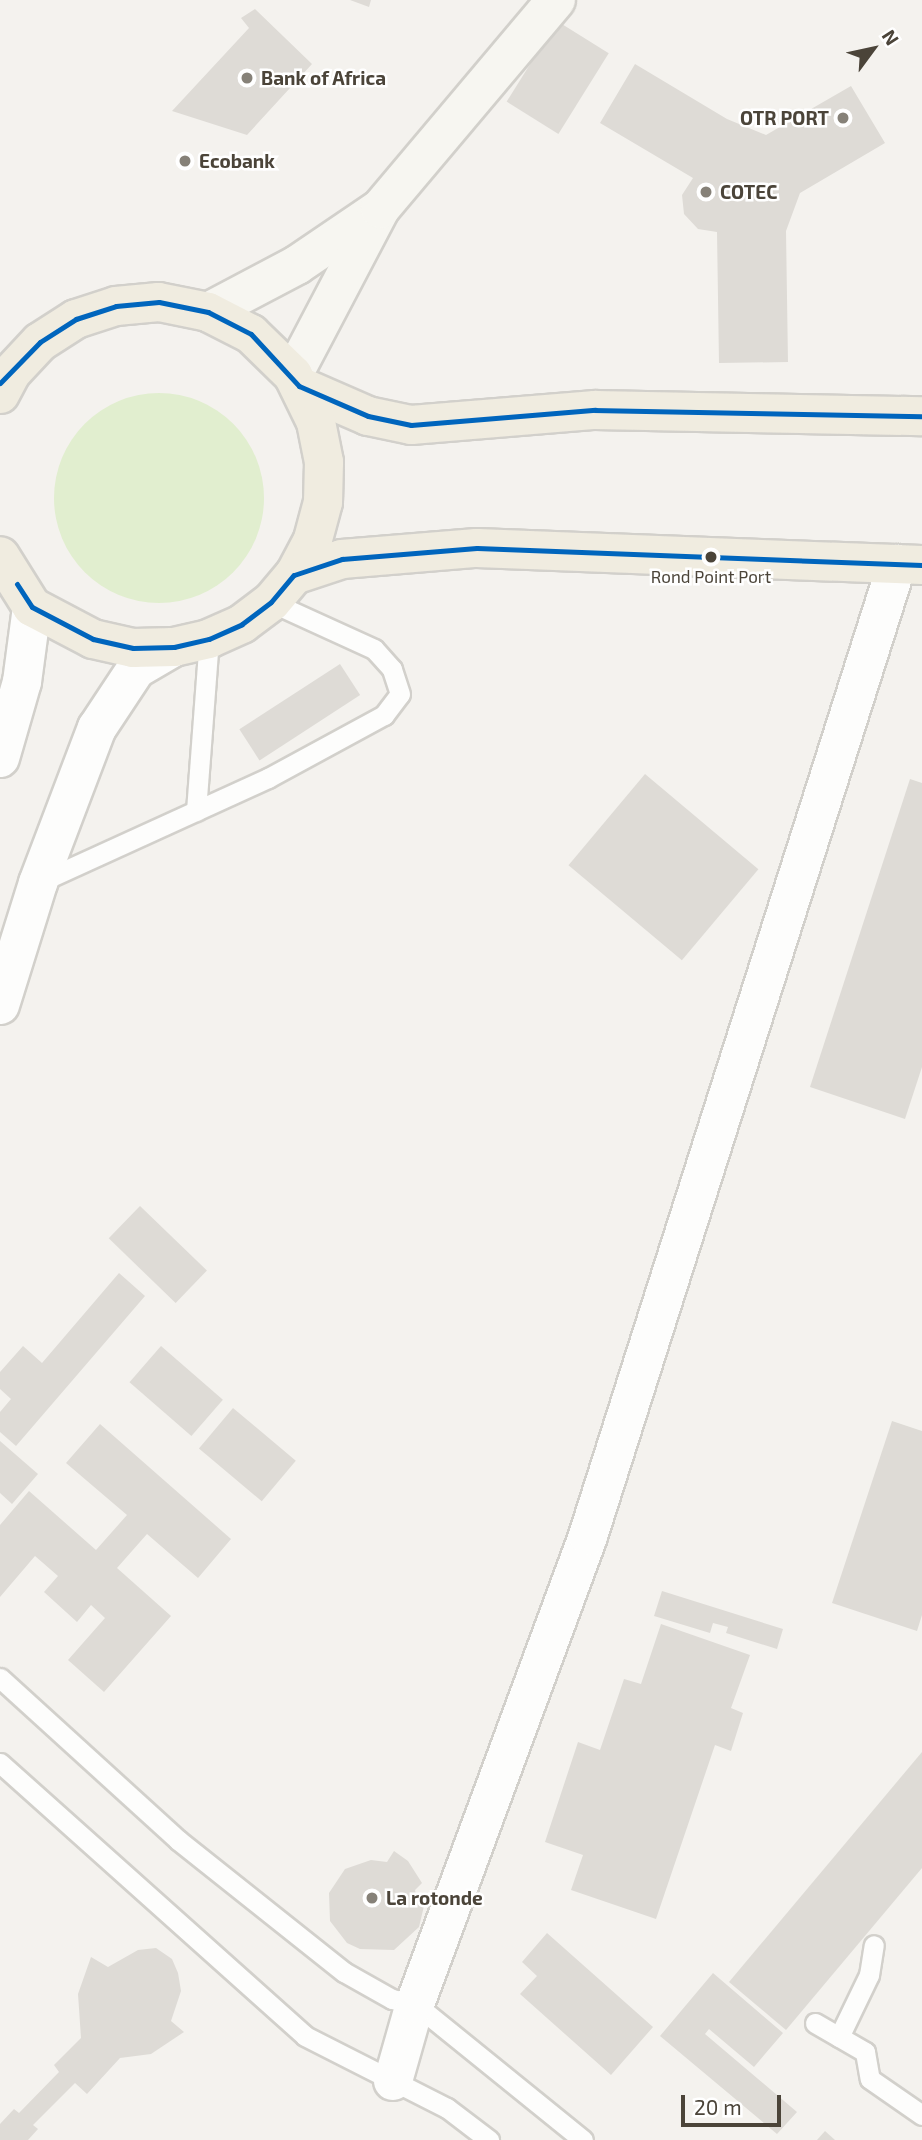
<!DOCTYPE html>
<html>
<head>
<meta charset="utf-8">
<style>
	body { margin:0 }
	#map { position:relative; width:922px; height:2140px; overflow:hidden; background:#f4f2ee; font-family:"Exo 2",sans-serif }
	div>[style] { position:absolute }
	.green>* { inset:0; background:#e1eecf }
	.round { border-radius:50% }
	.building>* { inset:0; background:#dedbd6; transform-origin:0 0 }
	.roads { filter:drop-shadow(2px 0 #d2d0cb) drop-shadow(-2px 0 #d2d0cb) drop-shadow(0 2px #d2d0cb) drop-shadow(0 -2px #d2d0cb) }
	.service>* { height:19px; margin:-9.5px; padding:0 9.5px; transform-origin:9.5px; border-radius:9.5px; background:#fdfdfc }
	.minor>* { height:38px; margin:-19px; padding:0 19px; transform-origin:19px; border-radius:19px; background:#fdfdfc }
	.secondary>* { height:38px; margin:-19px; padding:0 19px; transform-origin:19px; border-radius:19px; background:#f7f6f1 }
	.trunk>* { height:38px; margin:-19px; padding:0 19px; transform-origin:19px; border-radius:19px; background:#f0ece0 }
	.bus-1>* { height:5px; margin:-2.5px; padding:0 2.5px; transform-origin:2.5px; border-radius:2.5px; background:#0065bd }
	.dots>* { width:19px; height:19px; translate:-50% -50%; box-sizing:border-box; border:4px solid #fff; border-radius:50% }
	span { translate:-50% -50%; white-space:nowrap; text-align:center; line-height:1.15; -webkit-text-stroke:5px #fff; paint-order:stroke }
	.bus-label { font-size:17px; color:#4b4439 }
	.poi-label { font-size:19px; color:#4b4439; font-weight:700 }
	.left { translate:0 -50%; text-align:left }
	.right { translate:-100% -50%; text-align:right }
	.north { position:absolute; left:838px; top:14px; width:70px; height:70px; -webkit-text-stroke:5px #fff; paint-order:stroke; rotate:57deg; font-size:19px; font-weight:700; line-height:28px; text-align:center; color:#4b4439 }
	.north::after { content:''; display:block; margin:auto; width:24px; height:32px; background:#4b4439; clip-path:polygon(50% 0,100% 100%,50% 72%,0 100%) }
	.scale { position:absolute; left:681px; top:2095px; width:100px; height:32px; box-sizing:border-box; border:4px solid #4b4439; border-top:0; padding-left:9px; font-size:21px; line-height:24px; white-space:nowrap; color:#4b4439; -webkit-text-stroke:5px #fff; paint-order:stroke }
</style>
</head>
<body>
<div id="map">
	<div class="green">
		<i class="round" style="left:54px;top:393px;width:210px;height:210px"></i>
	</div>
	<div class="building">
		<i style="clip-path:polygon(350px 0,371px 0,369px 7px)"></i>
		<i style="clip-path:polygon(255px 9px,312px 64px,247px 135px,172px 111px,249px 28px,241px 18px)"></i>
		<i style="left:557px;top:21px;width:61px;height:95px;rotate:32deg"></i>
		<i style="clip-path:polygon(635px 64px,727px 119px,766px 135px,851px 86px,885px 143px,800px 193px,786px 231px,788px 362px,719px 363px,717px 232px,698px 229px,684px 214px,682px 195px,693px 178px,600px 123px)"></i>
		<i style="left:340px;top:664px;width:37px;height:120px;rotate:57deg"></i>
		<i style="left:645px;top:774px;width:148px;height:119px;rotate:40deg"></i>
		<i style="clip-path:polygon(910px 779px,922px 783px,922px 1067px,905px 1119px,810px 1087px)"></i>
		<i style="left:140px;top:1206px;width:93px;height:45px;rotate:44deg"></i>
		<i style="clip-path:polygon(119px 1273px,145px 1296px,16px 1446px,0 1432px,0 1412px,11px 1399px,0 1389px,0 1372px,23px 1346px,42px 1363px)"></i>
		<i style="left:161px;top:1346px;width:82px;height:48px;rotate:41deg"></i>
		<i style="left:233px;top:1408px;width:82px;height:53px;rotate:40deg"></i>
		<i style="clip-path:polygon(892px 1421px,922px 1431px,922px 1615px,917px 1631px,832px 1603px)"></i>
		<i style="clip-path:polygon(100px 1424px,231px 1539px,198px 1578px,147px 1534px,117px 1568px,171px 1616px,104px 1692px,68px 1660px,105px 1618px,91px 1605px,77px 1622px,44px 1592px,58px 1576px,35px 1556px,0 1597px,0 1525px,29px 1491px,96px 1550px,127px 1515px,66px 1463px)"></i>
		<i style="clip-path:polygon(0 1441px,38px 1474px,12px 1504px,0 1493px)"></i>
		<i style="clip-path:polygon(662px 1591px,783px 1629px,777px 1649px,726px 1633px,728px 1627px,713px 1623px,710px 1633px,654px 1616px)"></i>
		<i style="clip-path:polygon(661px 1624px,750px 1655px,731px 1708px,743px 1713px,731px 1751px,715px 1745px,656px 1919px,571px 1890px,583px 1855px,545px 1842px,578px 1742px,600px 1750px,624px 1679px,641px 1684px)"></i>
		<i style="clip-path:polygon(922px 1752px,922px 1868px,786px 2030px,729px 1982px)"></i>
		<i style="clip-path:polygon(394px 1851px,408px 1861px,422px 1883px,415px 1890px,418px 1904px,424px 1906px,419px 1927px,394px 1950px,360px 1949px,347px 1943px,330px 1921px,329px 1893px,345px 1869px,371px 1860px,387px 1862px)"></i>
		<i style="clip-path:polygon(547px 1933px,653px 2027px,611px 2075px,520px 1994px,537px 1976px,522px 1962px)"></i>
		<i style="clip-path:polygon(156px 1948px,172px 1959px,178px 1973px,181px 1991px,171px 2021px,184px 2032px,151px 2054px,120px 2058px,87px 2094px,75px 2083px,33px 2125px,38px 2129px,28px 2140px,0 2140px,0 2124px,14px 2109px,19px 2113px,59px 2072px,54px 2065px,81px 2038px,78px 1994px,91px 1957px,108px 1967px,138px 1950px)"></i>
		<i style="clip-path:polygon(713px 1973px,783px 2033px,754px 2067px,709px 2029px,705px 2034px,797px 2112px,777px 2134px,660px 2036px)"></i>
		<i style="clip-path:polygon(825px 2131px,835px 2140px,817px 2140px)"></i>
	</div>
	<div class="roads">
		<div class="service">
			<i style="left:196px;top:811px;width:172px;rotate:-85.7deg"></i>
			<i style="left:40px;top:882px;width:251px;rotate:-24.5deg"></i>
			<i style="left:268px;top:778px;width:132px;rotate:-28.5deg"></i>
			<i style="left:384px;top:715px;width:26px;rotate:-53deg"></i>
			<i style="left:400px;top:694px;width:26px;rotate:-108deg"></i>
			<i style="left:392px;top:669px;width:27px;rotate:-132deg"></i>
			<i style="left:374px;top:649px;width:113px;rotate:-155.5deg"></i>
			<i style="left:0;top:1678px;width:241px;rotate:42.3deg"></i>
			<i style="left:178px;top:1840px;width:212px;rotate:38.5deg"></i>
			<i style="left:344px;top:1972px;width:55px;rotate:29.4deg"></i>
			<i style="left:392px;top:1999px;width:24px;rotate:12deg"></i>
			<i style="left:415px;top:2004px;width:216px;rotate:39deg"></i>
			<i style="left:0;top:1763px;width:409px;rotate:41.8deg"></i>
			<i style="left:305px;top:2036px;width:159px;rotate:26.9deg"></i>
			<i style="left:447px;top:2108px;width:53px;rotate:37.3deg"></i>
			<i style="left:815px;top:2023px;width:58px;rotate:30.1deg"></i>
			<i style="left:865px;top:2052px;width:27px;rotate:80deg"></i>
			<i style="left:870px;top:2079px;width:63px;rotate:34.7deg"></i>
			<i style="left:839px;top:2037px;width:69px;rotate:-64.2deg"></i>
			<i style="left:869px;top:1975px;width:30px;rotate:-81deg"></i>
		</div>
		<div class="minor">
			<i style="left:0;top:758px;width:79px;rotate:-73.9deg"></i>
			<i style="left:22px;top:682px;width:76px;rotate:-82.4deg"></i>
			<i style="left:0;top:1005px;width:128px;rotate:-72.7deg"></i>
			<i style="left:38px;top:883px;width:166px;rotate:-69.2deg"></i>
			<i style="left:97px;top:728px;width:71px;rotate:-56.5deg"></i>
			<i style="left:136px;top:669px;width:44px;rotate:-30.1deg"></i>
			<i style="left:393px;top:2081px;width:80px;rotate:-74.1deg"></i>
			<i style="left:415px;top:2004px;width:499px;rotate:-69.7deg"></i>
			<i style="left:588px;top:1536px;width:1020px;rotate:-72.36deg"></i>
		</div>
		<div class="secondary">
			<i style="left:208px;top:312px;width:101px;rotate:-27.8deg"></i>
			<i style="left:297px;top:265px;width:98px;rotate:-34.2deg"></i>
			<i style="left:293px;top:375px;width:187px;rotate:-62.3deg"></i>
			<i style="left:380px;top:209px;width:273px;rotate:-49.9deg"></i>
		</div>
		<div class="trunk">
			<i style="left:299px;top:386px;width:75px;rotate:23.5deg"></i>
			<i style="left:368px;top:416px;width:44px;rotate:11.8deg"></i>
			<i style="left:411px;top:425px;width:185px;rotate:-4.7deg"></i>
			<i style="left:595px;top:410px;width:327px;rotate:1.1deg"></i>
			<i style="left:0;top:394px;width:24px;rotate:-62deg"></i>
			<i style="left:11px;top:373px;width:42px;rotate:-46.9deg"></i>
			<i style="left:40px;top:342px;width:43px;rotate:-32.6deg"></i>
			<i style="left:76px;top:319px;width:42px;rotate:-18deg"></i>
			<i style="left:116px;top:306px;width:43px;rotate:-5.3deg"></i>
			<i style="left:159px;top:302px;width:50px;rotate:11.5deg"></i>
			<i style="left:208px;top:312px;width:48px;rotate:27.1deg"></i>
			<i style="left:251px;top:334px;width:59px;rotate:44.3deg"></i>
			<i style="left:293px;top:375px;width:52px;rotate:63.9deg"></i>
			<i style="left:316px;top:422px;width:41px;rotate:78.7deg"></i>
			<i style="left:324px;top:462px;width:40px;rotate:91.4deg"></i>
			<i style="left:323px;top:502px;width:39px;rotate:105deg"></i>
			<i style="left:313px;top:540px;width:40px;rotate:118deg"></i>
			<i style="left:294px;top:575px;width:35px;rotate:130deg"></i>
			<i style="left:271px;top:602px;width:36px;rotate:143deg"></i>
			<i style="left:242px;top:624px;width:36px;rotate:156deg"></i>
			<i style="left:209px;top:639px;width:36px;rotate:167deg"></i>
			<i style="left:174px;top:647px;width:41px;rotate:178.6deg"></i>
			<i style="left:133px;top:648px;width:41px;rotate:-167.3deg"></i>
			<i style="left:93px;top:639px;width:69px;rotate:-152.3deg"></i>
			<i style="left:32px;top:607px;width:60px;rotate:-122.1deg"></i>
			<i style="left:294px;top:575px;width:51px;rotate:-18.4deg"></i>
			<i style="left:342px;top:559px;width:135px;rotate:-4.7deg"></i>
			<i style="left:477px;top:548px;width:445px;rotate:2.2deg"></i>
		</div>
	</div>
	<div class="bus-1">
		<i style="left:0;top:383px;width:57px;rotate:-45.7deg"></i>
		<i style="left:40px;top:342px;width:43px;rotate:-32.6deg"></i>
		<i style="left:76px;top:319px;width:42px;rotate:-18deg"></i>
		<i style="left:116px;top:306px;width:43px;rotate:-5.3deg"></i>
		<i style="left:159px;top:302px;width:50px;rotate:11.5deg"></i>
		<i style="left:208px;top:312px;width:48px;rotate:27.1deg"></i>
		<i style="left:251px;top:334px;width:71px;rotate:47.3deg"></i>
		<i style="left:299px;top:386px;width:75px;rotate:23.5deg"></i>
		<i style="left:368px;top:416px;width:44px;rotate:11.8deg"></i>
		<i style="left:411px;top:425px;width:185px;rotate:-4.7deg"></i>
		<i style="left:595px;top:410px;width:327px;rotate:1.1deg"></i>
		<i style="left:294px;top:575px;width:51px;rotate:-18.4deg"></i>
		<i style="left:342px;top:559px;width:135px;rotate:-4.7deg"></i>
		<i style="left:477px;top:548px;width:445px;rotate:2.2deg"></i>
		<i style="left:17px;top:584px;width:27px;rotate:57deg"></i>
		<i style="left:32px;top:607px;width:69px;rotate:27.7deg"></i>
		<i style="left:93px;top:639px;width:41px;rotate:12.7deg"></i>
		<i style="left:133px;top:648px;width:41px;rotate:-1.4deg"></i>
		<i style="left:174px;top:647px;width:36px;rotate:-13deg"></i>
		<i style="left:209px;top:639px;width:36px;rotate:-24deg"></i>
		<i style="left:242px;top:624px;width:36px;rotate:-37deg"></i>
		<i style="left:271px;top:602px;width:35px;rotate:-50deg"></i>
	</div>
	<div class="dots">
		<i style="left:247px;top:78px;background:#868178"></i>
		<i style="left:843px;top:118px;background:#868178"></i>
		<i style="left:185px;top:161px;background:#868178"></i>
		<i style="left:706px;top:192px;background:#868178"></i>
		<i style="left:711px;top:557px;background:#4b4439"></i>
		<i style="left:372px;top:1898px;background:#868178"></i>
	</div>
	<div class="bus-label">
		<span style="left:711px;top:577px">Rond Point Port</span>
	</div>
	<div class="poi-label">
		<span class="left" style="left:261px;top:78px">Bank of Africa</span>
		<span class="right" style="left:829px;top:118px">OTR PORT</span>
		<span class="left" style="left:199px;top:161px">Ecobank</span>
		<span class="left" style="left:720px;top:192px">COTEC</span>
		<span class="left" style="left:386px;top:1898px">La rotonde</span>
	</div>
	<div class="north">N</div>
	<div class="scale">20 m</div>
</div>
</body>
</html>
